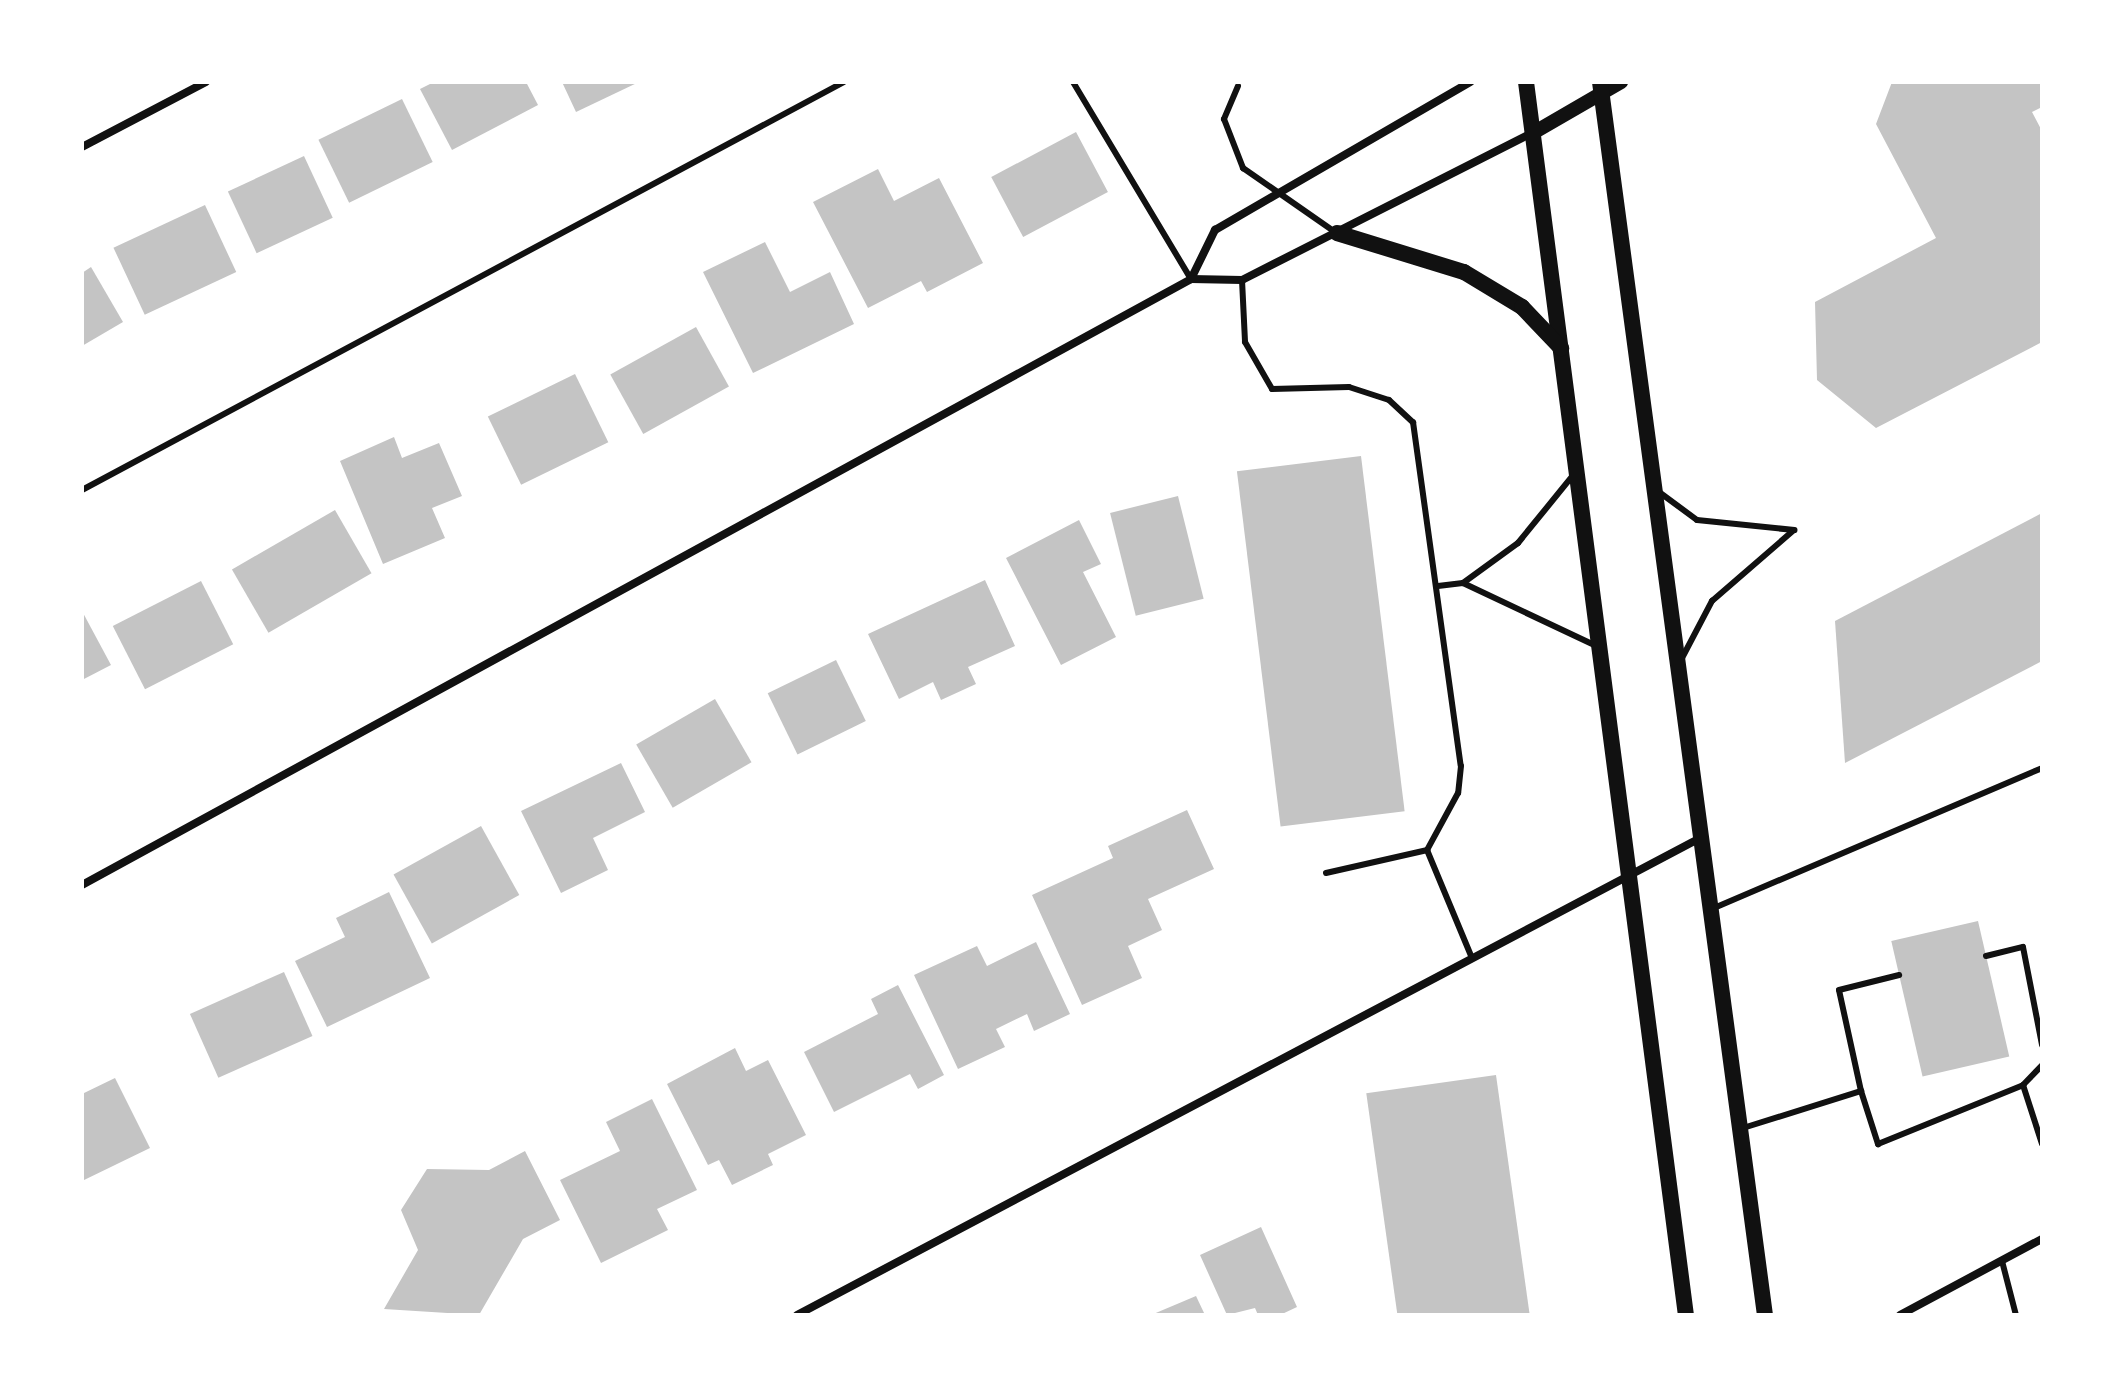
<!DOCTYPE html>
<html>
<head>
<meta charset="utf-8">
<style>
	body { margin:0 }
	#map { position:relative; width:2124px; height:1397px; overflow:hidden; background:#fff; font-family:"DejaVu Sans",sans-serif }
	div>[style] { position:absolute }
	.building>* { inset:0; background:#c4c4c4; transform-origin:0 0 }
	.service>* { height:6px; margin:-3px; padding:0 3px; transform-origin:3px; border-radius:3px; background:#111 }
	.minor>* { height:8px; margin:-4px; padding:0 4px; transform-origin:4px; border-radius:4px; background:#111 }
	.tertiary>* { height:14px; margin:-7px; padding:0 7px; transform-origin:7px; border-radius:7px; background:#111 }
	.secondary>* { height:16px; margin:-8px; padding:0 8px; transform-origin:8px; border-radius:8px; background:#111 }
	span { translate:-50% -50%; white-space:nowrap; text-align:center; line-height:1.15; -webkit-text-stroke:6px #fff; paint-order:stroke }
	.frame { position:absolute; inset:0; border:84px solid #fff; pointer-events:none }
</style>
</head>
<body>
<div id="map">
	<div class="building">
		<i style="clip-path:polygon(434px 82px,526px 82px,538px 105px,452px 150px,420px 89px)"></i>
		<i style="clip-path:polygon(562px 82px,639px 82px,576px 112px)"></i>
		<i style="clip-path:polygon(1892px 82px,2042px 82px,2042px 107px,2032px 112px,2042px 131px,2042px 342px,1876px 428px,1817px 380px,1815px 302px,1936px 238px,1876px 124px)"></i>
		<i style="left:402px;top:99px;width:70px;height:93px;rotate:64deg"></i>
		<i style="left:1076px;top:132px;width:68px;height:96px;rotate:62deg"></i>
		<i style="left:304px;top:156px;width:68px;height:84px;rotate:65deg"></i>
		<i style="clip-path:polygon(878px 169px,894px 201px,939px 178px,983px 263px,927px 292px,921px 281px,868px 308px,813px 202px)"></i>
		<i style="left:205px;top:205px;width:74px;height:101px;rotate:65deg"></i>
		<i style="clip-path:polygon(765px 242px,790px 292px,830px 272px,854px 324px,753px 373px,703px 272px)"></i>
		<i style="clip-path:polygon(91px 267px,123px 322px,82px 346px,82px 273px)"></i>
		<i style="left:696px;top:327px;width:68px;height:98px;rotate:61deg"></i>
		<i style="left:575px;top:374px;width:76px;height:97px;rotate:64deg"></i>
		<i style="clip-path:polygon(394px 437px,402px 458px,439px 443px,462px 496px,432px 508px,445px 538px,383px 564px,340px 461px)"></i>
		<i style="left:1361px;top:456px;width:358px;height:125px;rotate:83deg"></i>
		<i style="left:1178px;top:496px;width:106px;height:70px;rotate:76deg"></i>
		<i style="left:335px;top:510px;width:73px;height:119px;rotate:60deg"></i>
		<i style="clip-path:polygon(2042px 513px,2042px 661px,1845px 763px,1835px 621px)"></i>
		<i style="clip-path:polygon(1079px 520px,1101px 564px,1083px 572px,1116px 637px,1061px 665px,1006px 558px)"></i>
		<i style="clip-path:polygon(985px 580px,1015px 646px,968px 667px,976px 684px,941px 700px,933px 682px,899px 699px,868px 634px)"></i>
		<i style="left:201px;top:581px;width:71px;height:99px;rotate:63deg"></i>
		<i style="clip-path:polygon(82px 611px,111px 665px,82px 680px)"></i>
		<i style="left:836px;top:660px;width:68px;height:76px;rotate:64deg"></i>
		<i style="left:715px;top:699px;width:73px;height:91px;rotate:60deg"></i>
		<i style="clip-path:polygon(621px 763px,645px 812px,593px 838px,608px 870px,561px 893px,521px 811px)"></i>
		<i style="clip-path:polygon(1187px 810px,1214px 869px,1148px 899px,1162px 930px,1128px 946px,1142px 978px,1082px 1005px,1032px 895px,1113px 858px,1108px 846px)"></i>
		<i style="left:481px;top:826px;width:79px;height:100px;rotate:61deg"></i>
		<i style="clip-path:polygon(389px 892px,430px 978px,327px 1027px,295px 961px,345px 937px,336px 918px)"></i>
		<i style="left:1978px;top:921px;width:139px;height:89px;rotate:77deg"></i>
		<i style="clip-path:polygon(1036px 942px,1070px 1014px,1034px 1031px,1027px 1014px,996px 1029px,1005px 1047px,958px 1069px,914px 975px,977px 946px,987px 966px)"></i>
		<i style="left:284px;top:972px;width:70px;height:103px;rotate:66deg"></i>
		<i style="clip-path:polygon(898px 985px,944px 1075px,918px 1089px,910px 1074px,834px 1112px,804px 1052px,878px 1014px,871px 999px)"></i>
		<i style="clip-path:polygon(735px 1048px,746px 1071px,768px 1060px,806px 1135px,768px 1154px,773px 1165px,732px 1185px,719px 1160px,708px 1165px,667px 1084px)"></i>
		<i style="left:1496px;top:1075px;width:242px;height:131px;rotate:82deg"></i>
		<i style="clip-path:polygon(115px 1078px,150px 1148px,82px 1181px,82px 1094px)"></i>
		<i style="clip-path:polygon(652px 1099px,697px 1190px,657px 1209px,668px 1230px,601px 1263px,560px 1180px,620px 1151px,606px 1122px)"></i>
		<i style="clip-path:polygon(525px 1151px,560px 1220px,523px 1239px,479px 1315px,384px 1309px,418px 1250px,401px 1210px,427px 1169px,489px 1170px)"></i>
		<i style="clip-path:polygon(1261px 1227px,1297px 1307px,1280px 1315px,1258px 1315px,1255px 1308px,1227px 1315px,1200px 1255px)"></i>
		<i style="clip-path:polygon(1196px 1296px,1205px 1315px,1151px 1315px)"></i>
	</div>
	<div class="service">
		<i style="left:1073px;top:82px;width:230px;rotate:59.1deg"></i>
		<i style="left:1238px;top:86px;width:36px;rotate:113deg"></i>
		<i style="left:1224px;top:119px;width:53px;rotate:68.8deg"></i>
		<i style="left:1243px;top:168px;width:112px;rotate:34.8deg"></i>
		<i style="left:1242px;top:280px;width:62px;rotate:87.2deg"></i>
		<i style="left:1245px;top:342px;width:54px;rotate:60.1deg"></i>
		<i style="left:1272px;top:389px;width:77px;rotate:-1.5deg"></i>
		<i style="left:1349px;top:387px;width:42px;rotate:18deg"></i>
		<i style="left:1389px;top:400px;width:33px;rotate:43deg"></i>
		<i style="left:1413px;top:422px;width:347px;rotate:82.1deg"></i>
		<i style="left:1461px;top:766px;width:27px;rotate:96deg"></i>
		<i style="left:1458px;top:793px;width:65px;rotate:118.5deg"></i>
		<i style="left:82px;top:490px;width:864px;rotate:-28.17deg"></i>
		<i style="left:1659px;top:492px;width:47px;rotate:36.4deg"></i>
		<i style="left:1697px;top:520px;width:98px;rotate:5.9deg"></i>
		<i style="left:1463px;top:583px;width:147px;rotate:25.3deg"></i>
		<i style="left:1438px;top:586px;width:25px;rotate:-7deg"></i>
		<i style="left:1463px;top:583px;width:68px;rotate:-36deg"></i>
		<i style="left:1518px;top:543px;width:89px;rotate:-50.9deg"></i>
		<i style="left:1681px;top:660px;width:67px;rotate:-62.3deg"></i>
		<i style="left:1712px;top:601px;width:108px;rotate:-40.9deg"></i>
		<i style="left:1326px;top:873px;width:104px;rotate:-12.8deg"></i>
		<i style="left:1427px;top:850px;width:117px;rotate:67.4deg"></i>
		<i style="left:1714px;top:908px;width:357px;rotate:-23.1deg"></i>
		<i style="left:1986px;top:956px;width:38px;rotate:-14deg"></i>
		<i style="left:2023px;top:947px;width:100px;rotate:79deg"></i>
		<i style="left:2023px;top:1085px;width:28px;rotate:-46deg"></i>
		<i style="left:1861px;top:1091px;width:103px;rotate:-102.3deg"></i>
		<i style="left:1839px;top:990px;width:62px;rotate:-14deg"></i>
		<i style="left:1743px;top:1128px;width:124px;rotate:-17.4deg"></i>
		<i style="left:1861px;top:1091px;width:56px;rotate:72.2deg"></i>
		<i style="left:1878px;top:1144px;width:157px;rotate:-22.1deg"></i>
		<i style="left:2023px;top:1085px;width:62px;rotate:72.1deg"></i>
		<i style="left:2002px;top:1261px;width:56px;rotate:75.5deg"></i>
	</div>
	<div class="minor">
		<i style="left:82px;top:147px;width:140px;rotate:-27.7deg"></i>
		<i style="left:1191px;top:279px;width:55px;rotate:-63.9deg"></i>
		<i style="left:1215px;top:230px;width:295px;rotate:-30.1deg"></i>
		<i style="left:82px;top:885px;width:1264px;rotate:-28.65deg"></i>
		<i style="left:1191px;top:279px;width:51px;rotate:1.1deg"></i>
		<i style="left:1242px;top:280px;width:325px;rotate:-26.9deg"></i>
		<i style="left:797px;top:1315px;width:1023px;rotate:-27.84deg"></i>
		<i style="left:1900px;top:1315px;width:161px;rotate:-28.2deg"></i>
	</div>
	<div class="tertiary">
		<i style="left:1533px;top:133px;width:102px;rotate:-30.1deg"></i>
	</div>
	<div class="secondary">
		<i style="left:1526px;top:82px;width:1243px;rotate:82.61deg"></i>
		<i style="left:1600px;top:82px;width:1244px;rotate:82.38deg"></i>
		<i style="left:1337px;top:233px;width:133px;rotate:17.1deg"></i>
		<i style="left:1464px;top:272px;width:68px;rotate:31.1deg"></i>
		<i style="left:1522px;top:307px;width:57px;rotate:46.4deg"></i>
	</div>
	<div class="frame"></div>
</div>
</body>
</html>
